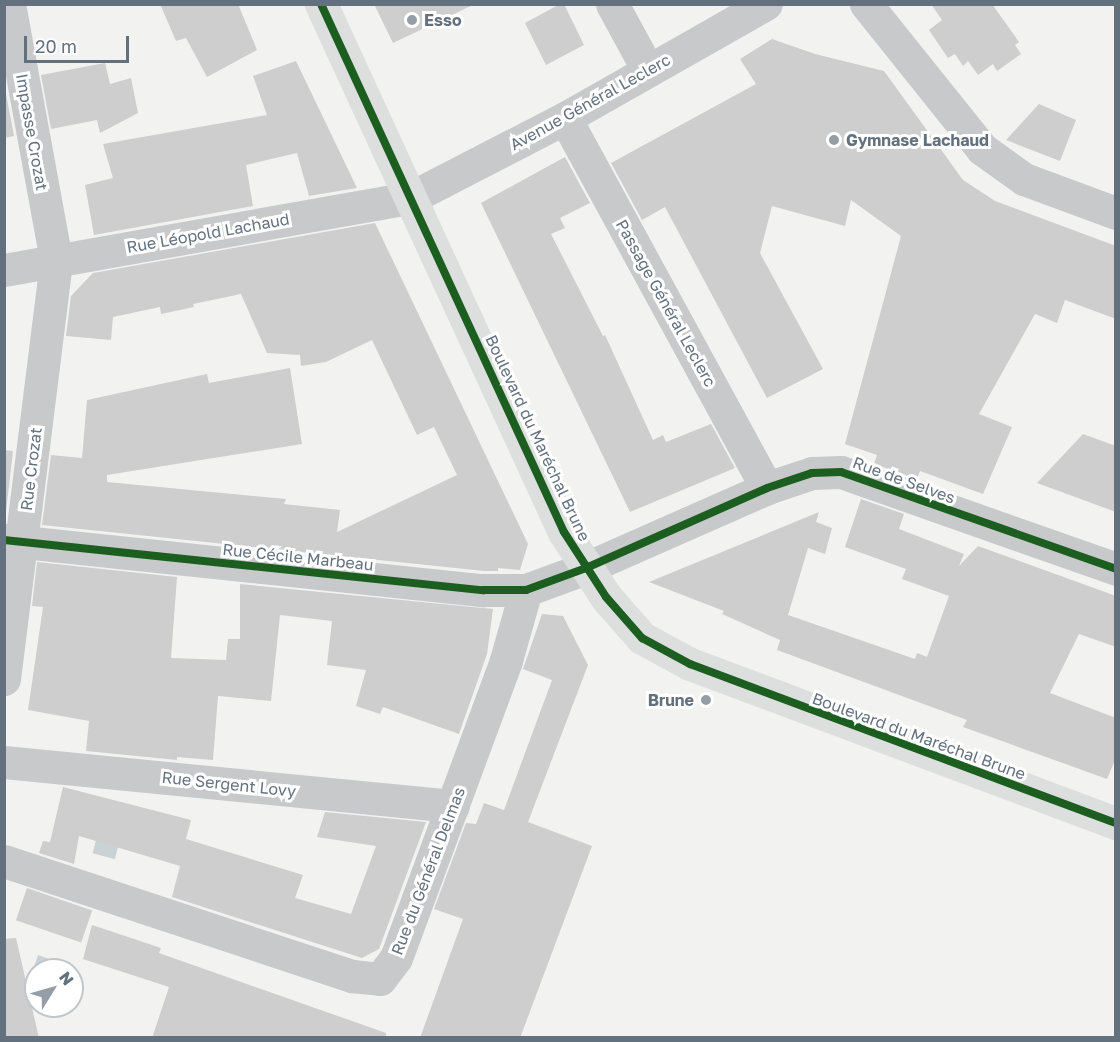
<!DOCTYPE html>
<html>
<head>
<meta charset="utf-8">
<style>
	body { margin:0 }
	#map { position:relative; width:1120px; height:1042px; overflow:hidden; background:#f2f3f0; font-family:"Golos Text",sans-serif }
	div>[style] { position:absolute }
	.water>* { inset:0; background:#cbd2d5; transform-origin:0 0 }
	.building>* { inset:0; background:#cdcecd; transform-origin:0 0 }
	.minor>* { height:33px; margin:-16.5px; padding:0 16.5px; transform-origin:16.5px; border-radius:16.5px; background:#c8c9ca }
	.primary>* { height:33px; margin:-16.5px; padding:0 16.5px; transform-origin:16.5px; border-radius:16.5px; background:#dddede }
	.cycleway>* { height:8px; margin:-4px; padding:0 4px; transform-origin:4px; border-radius:4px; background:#1b5e20 }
	.dots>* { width:16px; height:16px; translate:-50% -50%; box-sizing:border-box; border:3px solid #fff; border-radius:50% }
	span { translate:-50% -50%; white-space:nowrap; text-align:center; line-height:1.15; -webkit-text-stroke:6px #fff; paint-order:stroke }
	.poi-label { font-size:16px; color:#63717f; font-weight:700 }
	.left { translate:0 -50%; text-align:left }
	.right { translate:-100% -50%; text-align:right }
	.street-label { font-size:16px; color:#63717f }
	.frame { position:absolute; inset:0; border:6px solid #63717f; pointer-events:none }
	.north { position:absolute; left:24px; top:958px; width:60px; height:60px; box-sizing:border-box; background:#fff; border:2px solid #c1c6cc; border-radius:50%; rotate:53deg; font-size:16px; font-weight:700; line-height:24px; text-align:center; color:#63717f }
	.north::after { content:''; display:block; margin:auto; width:21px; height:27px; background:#959ea7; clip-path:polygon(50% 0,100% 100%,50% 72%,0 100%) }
	.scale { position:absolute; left:24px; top:36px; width:105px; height:27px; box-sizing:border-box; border:3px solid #63717f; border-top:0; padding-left:8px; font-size:18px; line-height:21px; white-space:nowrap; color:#63717f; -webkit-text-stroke:4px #fff; paint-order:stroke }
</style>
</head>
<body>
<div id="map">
	<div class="water">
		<i style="left:105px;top:807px;width:23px;height:48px;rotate:15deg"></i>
		<i style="clip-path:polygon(38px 955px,77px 969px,72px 984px,72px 970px,36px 970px,36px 975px,32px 973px)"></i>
	</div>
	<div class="building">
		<i style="clip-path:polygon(160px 4px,238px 4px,257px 50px,207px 77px,186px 38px,176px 41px)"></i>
		<i style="clip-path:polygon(374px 4px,475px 4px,393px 43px)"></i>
		<i style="clip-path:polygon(560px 4px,564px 4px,584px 45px,546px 65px,525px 23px)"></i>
		<i style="clip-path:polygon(931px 4px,992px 4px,1019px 42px,1015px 45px,1021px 54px,997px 71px,993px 64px,978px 75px,968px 61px,963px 66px,955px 54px,948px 58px,929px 30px,942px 20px)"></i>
		<i style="clip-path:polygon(772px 39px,815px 54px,884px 71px,963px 180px,995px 201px,1116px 246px,1116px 319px,1065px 300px,1057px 323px,1035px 314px,979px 414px,1012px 427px,983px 494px,920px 471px,917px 479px,874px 464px,877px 455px,845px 444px,901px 236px,851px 200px,845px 226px,772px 206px,760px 253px,823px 369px,767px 398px,665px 207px,642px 220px,611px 163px,756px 84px,740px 59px)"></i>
		<i style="clip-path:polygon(296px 61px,357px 188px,309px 196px,297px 153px,246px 165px,253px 206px,94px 235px,85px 185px,113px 178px,103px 144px,267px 115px,253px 76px)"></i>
		<i style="clip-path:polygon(105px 63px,110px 84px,131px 78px,138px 113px,100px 133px,97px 120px,51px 129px,41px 75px)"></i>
		<i style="clip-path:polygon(4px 83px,14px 136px,4px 138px)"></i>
		<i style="clip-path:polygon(1039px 104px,1076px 120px,1060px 161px,1006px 140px)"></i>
		<i style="clip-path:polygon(565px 157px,590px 203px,560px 218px,565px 228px,551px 234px,603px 336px,605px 335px,653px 440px,663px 435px,666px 442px,711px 424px,735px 468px,630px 512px,481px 203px)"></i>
		<i style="clip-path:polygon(375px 223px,528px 544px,520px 570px,498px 568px,498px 571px,484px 571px,42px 525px,51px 455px,82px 458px,87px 400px,207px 374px,209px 383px,290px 368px,302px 444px,107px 475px,107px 482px,286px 499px,284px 504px,340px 510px,337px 532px,457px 475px,434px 427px,417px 435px,372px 340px,326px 362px,301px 366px,300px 355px,267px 353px,241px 294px,193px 304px,194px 307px,161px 314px,160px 307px,113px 317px,111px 340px,66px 336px,71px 296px,93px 273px)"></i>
		<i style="clip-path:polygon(1083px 434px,1116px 446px,1116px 512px,1037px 483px)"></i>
		<i style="clip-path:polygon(4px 450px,13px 451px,5px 521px,4px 521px)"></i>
		<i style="clip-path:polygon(861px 499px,904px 514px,899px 529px,964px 554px,959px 566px,978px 546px,1116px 596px,1116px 647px,1079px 634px,1050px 693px,1116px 718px,1116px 758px,1107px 779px,963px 727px,967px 720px,777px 650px,780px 640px,722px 614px,724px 611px,649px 582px,819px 512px,816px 522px,832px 528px,825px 554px,808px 548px,788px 615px,915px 659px,917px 653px,927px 657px,949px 596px,902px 579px,906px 569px,845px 547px)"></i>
		<i style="clip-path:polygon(37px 562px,177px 577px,171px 658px,226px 660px,228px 639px,240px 639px,240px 584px,493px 609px,487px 654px,459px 734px,383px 707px,380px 714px,356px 706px,366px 670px,327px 665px,332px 621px,280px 615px,271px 701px,218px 696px,213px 760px,177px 757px,177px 760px,86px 751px,89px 721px,28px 710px,43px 607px,32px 606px)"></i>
		<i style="clip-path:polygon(542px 614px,563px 616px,588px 665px,528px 822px,592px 846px,520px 1038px,420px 1038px,463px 919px,434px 909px,466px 823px,476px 824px,484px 803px,504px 810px,552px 680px,523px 669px)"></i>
		<i style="clip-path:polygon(63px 787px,191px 820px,186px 839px,303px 875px,295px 898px,351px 914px,376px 846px,317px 837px,325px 812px,426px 822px,379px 949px,362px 958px,172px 897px,180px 866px,79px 836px,74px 864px,39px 853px,43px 841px,50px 842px)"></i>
		<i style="left:27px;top:888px;width:69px;height:34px;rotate:19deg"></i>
		<i style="clip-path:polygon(92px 925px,161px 948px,159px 953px,386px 1033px,386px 1038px,152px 1038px,169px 987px,83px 959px)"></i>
		<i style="clip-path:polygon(16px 938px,39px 1038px,4px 1038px,4px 939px)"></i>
	</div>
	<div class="minor">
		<i style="left:612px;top:4px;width:75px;rotate:61.4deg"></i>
		<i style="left:866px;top:4px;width:186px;rotate:51.3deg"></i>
		<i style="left:982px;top:149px;width:52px;rotate:35.5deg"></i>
		<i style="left:1024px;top:179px;width:98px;rotate:20.3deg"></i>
		<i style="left:565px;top:118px;width:422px;rotate:61.4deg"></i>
		<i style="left:4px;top:270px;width:414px;rotate:-10.1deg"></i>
		<i style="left:412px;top:197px;width:172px;rotate:-27.3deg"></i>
		<i style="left:565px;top:118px;width:231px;rotate:-29.6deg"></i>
		<i style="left:4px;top:540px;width:482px;rotate:6deg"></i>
		<i style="left:483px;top:590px;width:43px"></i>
		<i style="left:526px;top:590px;width:64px;rotate:-20.1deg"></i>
		<i style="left:586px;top:568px;width:198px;rotate:-23.8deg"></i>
		<i style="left:767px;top:488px;width:47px;rotate:-18.4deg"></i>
		<i style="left:812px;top:473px;width:29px;rotate:-2deg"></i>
		<i style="left:841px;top:472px;width:292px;rotate:19.4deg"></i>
		<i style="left:4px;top:679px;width:422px;rotate:-82.9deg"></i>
		<i style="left:56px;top:260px;width:260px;rotate:-100.4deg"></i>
		<i style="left:4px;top:762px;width:451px;rotate:5.6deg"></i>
		<i style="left:4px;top:861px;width:367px;rotate:18.3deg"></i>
		<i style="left:352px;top:976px;width:28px;rotate:6deg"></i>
		<i style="left:380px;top:979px;width:26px;rotate:-53deg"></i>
		<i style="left:396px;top:958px;width:318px;rotate:-69.7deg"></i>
		<i style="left:506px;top:660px;width:73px;rotate:-74.1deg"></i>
	</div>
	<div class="primary">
		<i style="left:321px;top:4px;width:581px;rotate:65.29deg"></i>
		<i style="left:564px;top:532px;width:77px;rotate:57.1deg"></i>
		<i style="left:606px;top:597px;width:55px;rotate:48.7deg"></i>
		<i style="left:642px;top:638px;width:55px;rotate:28.4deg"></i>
		<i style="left:690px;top:664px;width:455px;rotate:20.5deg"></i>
	</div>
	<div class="cycleway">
		<i style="left:321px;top:4px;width:581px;rotate:65.29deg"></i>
		<i style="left:564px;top:532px;width:77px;rotate:57.1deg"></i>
		<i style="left:606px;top:597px;width:55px;rotate:48.7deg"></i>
		<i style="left:642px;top:638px;width:55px;rotate:28.4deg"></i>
		<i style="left:690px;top:664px;width:455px;rotate:20.5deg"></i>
		<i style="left:4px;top:540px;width:482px;rotate:6deg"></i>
		<i style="left:483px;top:590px;width:43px"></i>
		<i style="left:526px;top:590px;width:64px;rotate:-20.1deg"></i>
		<i style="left:586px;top:568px;width:198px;rotate:-23.8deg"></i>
		<i style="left:767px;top:488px;width:47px;rotate:-18.4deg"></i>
		<i style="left:812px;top:473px;width:29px;rotate:-2deg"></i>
		<i style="left:841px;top:472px;width:292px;rotate:19.4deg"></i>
	</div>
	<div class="dots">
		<i style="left:412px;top:20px;background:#959ea7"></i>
		<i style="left:834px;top:140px;background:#959ea7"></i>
		<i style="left:706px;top:700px;background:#959ea7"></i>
	</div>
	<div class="poi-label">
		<span class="left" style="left:424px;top:20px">Esso</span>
		<span class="left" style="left:846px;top:140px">Gymnase Lachaud</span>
		<span class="right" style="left:694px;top:700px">Brune</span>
	</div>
	<div class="street-label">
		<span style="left:590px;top:102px;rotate:-29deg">Avenue Général Leclerc</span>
		<span style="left:32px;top:132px;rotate:80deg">Impasse Crozat</span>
		<span style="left:208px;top:233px;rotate:-10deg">Rue Léopold Lachaud</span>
		<span style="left:666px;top:303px;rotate:61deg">Passage Général Leclerc</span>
		<span style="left:538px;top:438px;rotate:65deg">Boulevard du Maréchal Brune</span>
		<span style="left:31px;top:469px;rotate:-83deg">Rue Crozat</span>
		<span style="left:904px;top:480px;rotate:20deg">Rue de Selves</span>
		<span style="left:298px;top:557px;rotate:6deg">Rue Cécile Marbeau</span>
		<span style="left:919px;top:736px;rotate:20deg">Boulevard du Maréchal Brune</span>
		<span style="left:229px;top:784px;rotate:6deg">Rue Sergent Lovy</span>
		<span style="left:428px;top:871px;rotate:-69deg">Rue du Général Delmas</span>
	</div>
	<div class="frame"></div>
	<div class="north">N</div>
	<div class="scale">20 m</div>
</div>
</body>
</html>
